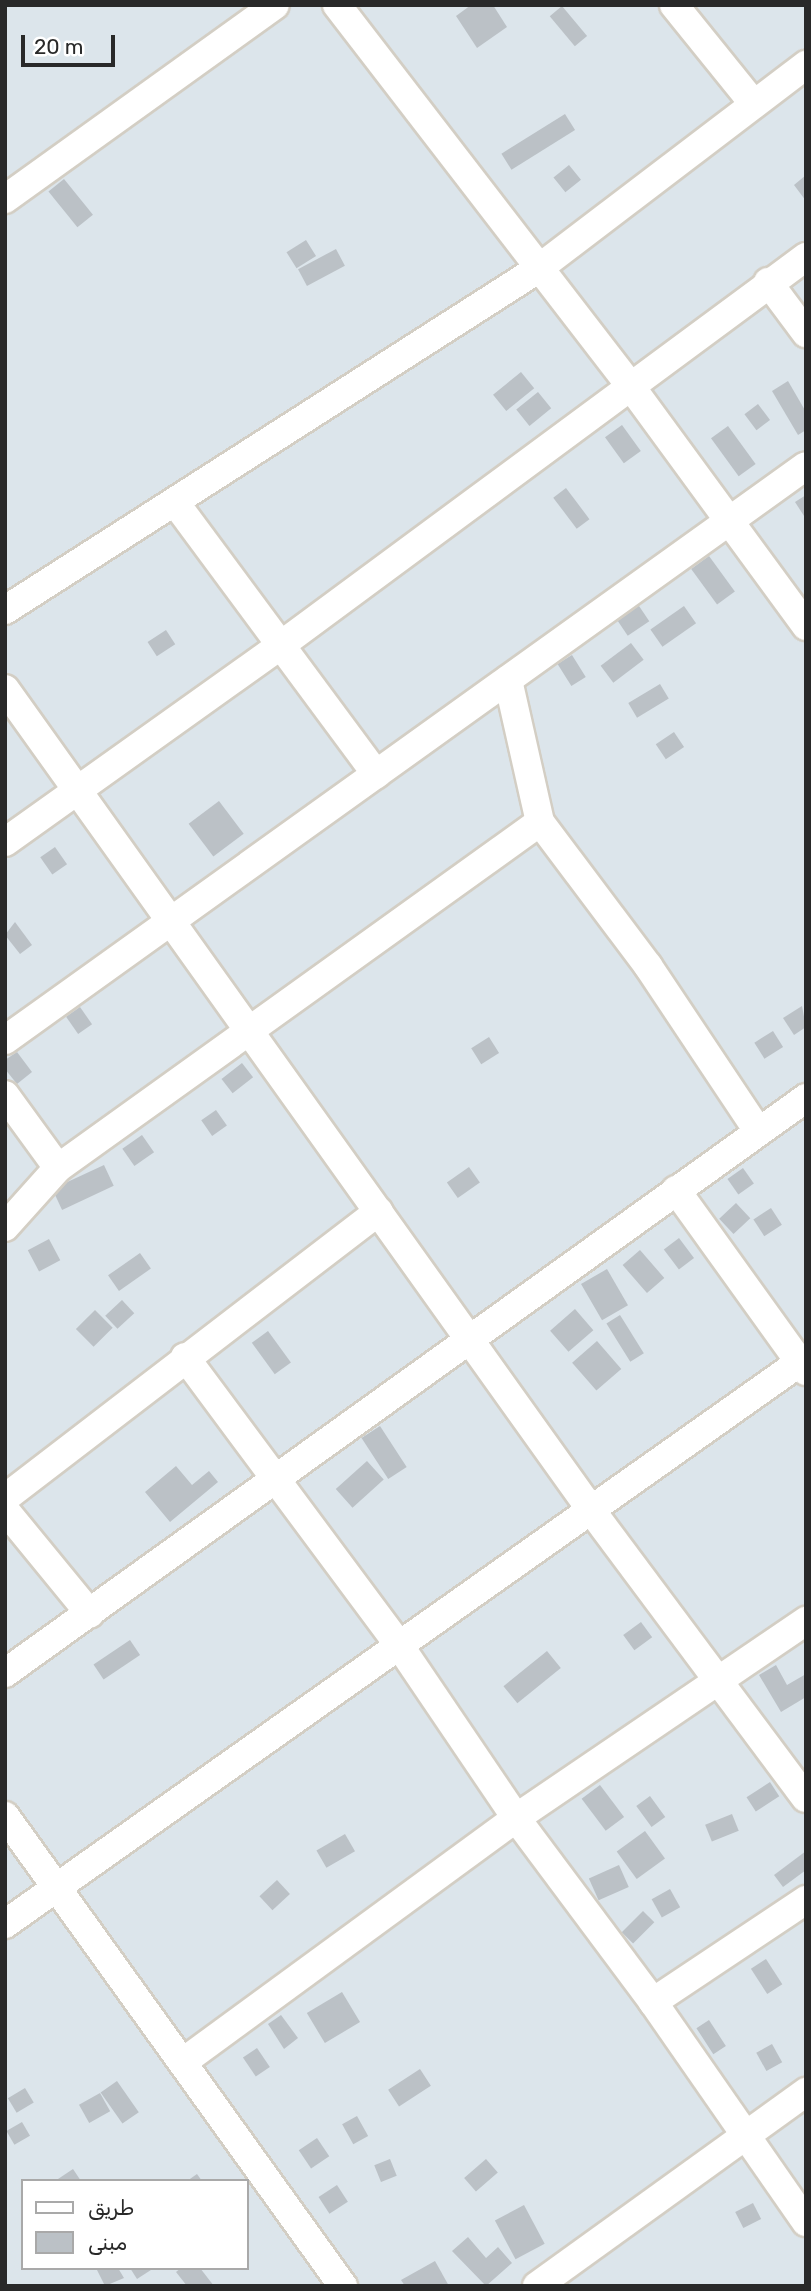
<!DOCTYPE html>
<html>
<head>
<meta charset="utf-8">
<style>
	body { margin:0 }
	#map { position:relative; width:811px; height:2291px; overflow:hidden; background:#dce5eb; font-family:Rubik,"Noto Naskh Arabic",sans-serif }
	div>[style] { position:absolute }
	.building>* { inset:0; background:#bbc1c6; transform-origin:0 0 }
	.roads { filter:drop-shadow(2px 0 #d3cec4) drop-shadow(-2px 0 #d3cec4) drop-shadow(0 2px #d3cec4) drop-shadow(0 -2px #d3cec4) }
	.minor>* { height:28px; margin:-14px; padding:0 14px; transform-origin:14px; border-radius:14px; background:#fff }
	span { translate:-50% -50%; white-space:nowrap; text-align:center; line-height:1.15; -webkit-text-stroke:7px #fff; paint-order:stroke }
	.frame { position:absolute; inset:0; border:7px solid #292929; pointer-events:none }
	.legend { position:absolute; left:21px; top:2179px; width:228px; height:91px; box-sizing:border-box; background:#fff; border:2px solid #a9a9a9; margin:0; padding:9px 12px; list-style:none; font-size:21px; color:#292929 }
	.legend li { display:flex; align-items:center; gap:14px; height:35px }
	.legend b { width:35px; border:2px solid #a9a9a9 }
	.scale { position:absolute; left:21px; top:35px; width:94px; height:32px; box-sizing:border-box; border:4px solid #292929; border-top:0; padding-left:9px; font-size:21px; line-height:24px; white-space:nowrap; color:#292929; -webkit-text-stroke:5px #fff; paint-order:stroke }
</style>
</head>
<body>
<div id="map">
	<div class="building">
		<i style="clip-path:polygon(471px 5px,493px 5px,507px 27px,477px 48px,456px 16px)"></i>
		<i style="left:562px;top:6px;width:39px;height:16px;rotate:50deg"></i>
		<i style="left:565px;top:114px;width:19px;height:75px;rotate:58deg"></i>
		<i style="left:569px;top:165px;width:19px;height:20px;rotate:51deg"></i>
		<i style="clip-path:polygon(806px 175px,806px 201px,794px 185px)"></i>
		<i style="left:64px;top:179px;width:46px;height:20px;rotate:51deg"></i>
		<i style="left:306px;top:240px;width:19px;height:23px;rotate:58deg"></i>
		<i style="left:336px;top:249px;width:19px;height:43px;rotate:62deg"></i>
		<i style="left:521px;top:372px;width:21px;height:36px;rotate:51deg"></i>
		<i style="clip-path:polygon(788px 381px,806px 412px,806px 430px,798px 435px,772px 391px)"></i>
		<i style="left:538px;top:392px;width:21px;height:28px;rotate:51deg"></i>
		<i style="left:758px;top:404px;width:20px;height:17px;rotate:53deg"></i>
		<i style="left:622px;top:425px;width:32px;height:21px;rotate:54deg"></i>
		<i style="left:728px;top:426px;width:47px;height:21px;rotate:54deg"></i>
		<i style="left:566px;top:488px;width:39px;height:16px;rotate:53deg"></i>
		<i style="clip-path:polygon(806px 495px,806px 519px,795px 502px)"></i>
		<i style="left:709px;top:556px;width:44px;height:22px;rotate:54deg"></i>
		<i style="left:637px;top:603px;width:22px;height:26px;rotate:56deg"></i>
		<i style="left:684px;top:606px;width:21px;height:41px;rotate:55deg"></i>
		<i style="left:166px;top:630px;width:17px;height:22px;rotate:57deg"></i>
		<i style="left:631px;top:643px;width:21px;height:38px;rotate:53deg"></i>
		<i style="left:572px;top:655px;width:26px;height:17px;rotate:58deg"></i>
		<i style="left:660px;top:684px;width:17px;height:37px;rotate:59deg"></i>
		<i style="left:674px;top:732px;width:18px;height:22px;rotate:56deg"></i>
		<i style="left:219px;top:801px;width:41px;height:38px;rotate:53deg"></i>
		<i style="left:55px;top:847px;width:21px;height:18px;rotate:55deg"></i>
		<i style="clip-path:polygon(15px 922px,32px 945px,20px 954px,5px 935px)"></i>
		<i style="clip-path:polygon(802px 1006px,806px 1027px,794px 1035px,783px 1018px)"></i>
		<i style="left:80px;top:1007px;width:21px;height:17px;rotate:55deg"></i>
		<i style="left:773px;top:1031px;width:19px;height:22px;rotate:58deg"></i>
		<i style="left:489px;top:1037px;width:19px;height:21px;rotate:58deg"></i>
		<i style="clip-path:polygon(17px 1052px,32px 1072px,17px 1084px,5px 1069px,5px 1060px)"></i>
		<i style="left:242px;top:1063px;width:18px;height:26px;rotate:52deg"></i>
		<i style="left:216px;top:1110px;width:19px;height:18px;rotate:55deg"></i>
		<i style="left:142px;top:1135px;width:21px;height:24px;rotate:55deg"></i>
		<i style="left:104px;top:1165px;width:23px;height:57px;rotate:65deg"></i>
		<i style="left:469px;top:1167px;width:19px;height:27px;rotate:55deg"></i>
		<i style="left:743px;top:1168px;width:19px;height:19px;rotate:55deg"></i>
		<i style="left:736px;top:1203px;width:21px;height:23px;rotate:47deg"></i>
		<i style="left:771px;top:1208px;width:20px;height:21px;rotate:57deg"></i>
		<i style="left:679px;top:1238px;width:25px;height:19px;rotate:53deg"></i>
		<i style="left:49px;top:1239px;width:24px;height:24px;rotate:62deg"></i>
		<i style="left:640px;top:1250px;width:37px;height:23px;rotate:49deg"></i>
		<i style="left:140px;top:1253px;width:19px;height:39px;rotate:55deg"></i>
		<i style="left:607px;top:1269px;width:42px;height:30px;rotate:60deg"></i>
		<i style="left:122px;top:1300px;width:18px;height:23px;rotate:47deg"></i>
		<i style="left:575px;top:1309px;width:28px;height:33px;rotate:49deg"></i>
		<i style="left:95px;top:1310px;width:25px;height:27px;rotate:45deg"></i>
		<i style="left:620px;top:1315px;width:45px;height:16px;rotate:58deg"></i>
		<i style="left:268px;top:1331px;width:39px;height:20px;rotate:54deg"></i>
		<i style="left:597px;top:1341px;width:37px;height:33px;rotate:49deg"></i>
		<i style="left:380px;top:1426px;width:49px;height:22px;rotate:57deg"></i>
		<i style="left:367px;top:1461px;width:25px;height:42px;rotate:48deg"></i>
		<i style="clip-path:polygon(176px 1466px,192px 1485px,209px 1471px,218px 1482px,170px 1522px,145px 1492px)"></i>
		<i style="left:641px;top:1622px;width:19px;height:22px;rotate:54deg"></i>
		<i style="left:130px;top:1640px;width:18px;height:44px;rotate:56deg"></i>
		<i style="left:547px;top:1651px;width:22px;height:56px;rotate:51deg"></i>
		<i style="clip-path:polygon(776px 1665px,787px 1685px,806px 1674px,806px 1697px,781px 1712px,759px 1675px)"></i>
		<i style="left:770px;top:1782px;width:17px;height:28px;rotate:57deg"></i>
		<i style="left:600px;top:1785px;width:40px;height:23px;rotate:53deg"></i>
		<i style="left:650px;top:1796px;width:26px;height:17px;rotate:54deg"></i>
		<i style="left:732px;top:1814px;width:18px;height:29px;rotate:68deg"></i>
		<i style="left:645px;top:1831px;width:34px;height:35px;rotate:54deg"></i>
		<i style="left:345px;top:1834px;width:20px;height:33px;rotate:60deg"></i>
		<i style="clip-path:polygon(806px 1851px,806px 1870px,783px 1887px,774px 1875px)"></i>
		<i style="left:619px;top:1865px;width:24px;height:33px;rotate:66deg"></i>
		<i style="left:277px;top:1880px;width:19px;height:24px;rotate:47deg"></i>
		<i style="left:670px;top:1889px;width:21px;height:21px;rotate:61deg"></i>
		<i style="left:643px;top:1911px;width:16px;height:30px;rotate:45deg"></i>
		<i style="left:766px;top:1959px;width:30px;height:18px;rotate:57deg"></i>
		<i style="left:342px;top:1992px;width:35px;height:41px;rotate:59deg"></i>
		<i style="clip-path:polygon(281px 2015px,298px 2038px,284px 2049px,268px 2024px)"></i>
		<i style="left:709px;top:2020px;width:31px;height:15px;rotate:57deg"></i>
		<i style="left:772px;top:2044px;width:21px;height:18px;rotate:61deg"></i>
		<i style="left:257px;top:2048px;width:23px;height:17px;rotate:56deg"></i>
		<i style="left:420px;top:2069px;width:20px;height:38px;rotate:57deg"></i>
		<i style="left:117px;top:2081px;width:38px;height:20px;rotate:55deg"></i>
		<i style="left:25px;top:2088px;width:17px;height:20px;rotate:59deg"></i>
		<i style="left:100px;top:2093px;width:21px;height:24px;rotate:61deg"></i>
		<i style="left:357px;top:2116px;width:23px;height:17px;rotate:61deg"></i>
		<i style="left:22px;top:2122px;width:16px;height:18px;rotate:60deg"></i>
		<i style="left:317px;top:2138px;width:22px;height:22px;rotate:56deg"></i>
		<i style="left:390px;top:2159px;width:18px;height:17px;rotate:68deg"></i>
		<i style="left:486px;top:2159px;width:18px;height:29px;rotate:49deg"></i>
		<i style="clip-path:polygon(73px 2169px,81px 2181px,55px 2181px)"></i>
		<i style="clip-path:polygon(197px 2174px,202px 2181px,187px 2181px)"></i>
		<i style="left:337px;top:2185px;width:20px;height:22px;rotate:57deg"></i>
		<i style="left:753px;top:2203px;width:18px;height:20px;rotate:63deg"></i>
		<i style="left:524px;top:2205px;width:44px;height:33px;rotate:62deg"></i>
		<i style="clip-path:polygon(468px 2237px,486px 2258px,498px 2247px,512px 2263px,486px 2286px,452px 2251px)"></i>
		<i style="clip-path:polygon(435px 2261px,449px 2286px,405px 2286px,401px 2280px)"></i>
		<i style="clip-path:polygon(96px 2268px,118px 2268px,124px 2278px,105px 2286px)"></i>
		<i style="clip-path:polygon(130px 2268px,154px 2268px,137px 2279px)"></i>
		<i style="clip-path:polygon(181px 2268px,200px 2268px,214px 2286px,187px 2286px,176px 2272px)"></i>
	</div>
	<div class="roads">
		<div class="minor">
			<i style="left:337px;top:5px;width:478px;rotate:52.4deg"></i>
			<i style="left:629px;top:384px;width:300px;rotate:53.8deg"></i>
			<i style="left:674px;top:5px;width:127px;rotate:51.1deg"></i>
			<i style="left:5px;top:199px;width:332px;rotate:-35.7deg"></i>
			<i style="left:768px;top:282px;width:64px;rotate:53.3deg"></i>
			<i style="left:177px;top:505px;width:335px;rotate:53.5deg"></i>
			<i style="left:5px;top:610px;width:633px;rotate:-32.61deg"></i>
			<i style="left:538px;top:269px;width:337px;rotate:-37.3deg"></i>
			<i style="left:508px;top:680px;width:146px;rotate:77.3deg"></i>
			<i style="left:540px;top:822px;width:180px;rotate:53.1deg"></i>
			<i style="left:648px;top:966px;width:198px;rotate:56.3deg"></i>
			<i style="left:5px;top:689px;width:1009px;rotate:54.48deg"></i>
			<i style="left:591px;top:1510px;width:359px;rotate:53.3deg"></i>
			<i style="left:5px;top:842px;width:339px;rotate:-35.5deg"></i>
			<i style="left:281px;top:645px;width:653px;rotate:-36.47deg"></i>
			<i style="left:5px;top:1040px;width:985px;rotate:-35.63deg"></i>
			<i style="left:5px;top:1095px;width:90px;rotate:54deg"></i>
			<i style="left:676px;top:1190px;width:223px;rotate:54.3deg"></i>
			<i style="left:5px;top:1227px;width:79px;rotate:-48.1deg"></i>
			<i style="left:58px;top:1168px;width:593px;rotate:-35.67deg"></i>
			<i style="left:185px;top:1357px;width:359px;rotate:53.4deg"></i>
			<i style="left:399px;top:1645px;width:209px;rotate:55.9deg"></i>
			<i style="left:516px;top:1818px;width:229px;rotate:53.3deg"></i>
			<i style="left:653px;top:2002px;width:268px;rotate:55.2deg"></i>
			<i style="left:5px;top:1498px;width:471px;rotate:-37.5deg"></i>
			<i style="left:5px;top:1510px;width:134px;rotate:50.7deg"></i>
			<i style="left:5px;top:1673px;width:986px;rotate:-35.67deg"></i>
			<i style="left:5px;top:1816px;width:579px;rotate:54.28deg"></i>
			<i style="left:5px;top:1924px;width:981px;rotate:-35.25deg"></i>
			<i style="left:653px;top:2002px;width:184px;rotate:-33.7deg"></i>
			<i style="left:183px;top:2062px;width:413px;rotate:-36.2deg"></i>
			<i style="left:516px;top:1818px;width:351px;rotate:-34.2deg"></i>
			<i style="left:537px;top:2286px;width:332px;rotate:-35.8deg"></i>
		</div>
	</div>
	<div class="frame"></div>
	<ul class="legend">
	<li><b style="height:9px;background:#fff"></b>طريق</li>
	<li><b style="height:19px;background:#bbc1c6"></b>مبنى</li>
	</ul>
	<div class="scale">20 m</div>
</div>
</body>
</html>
